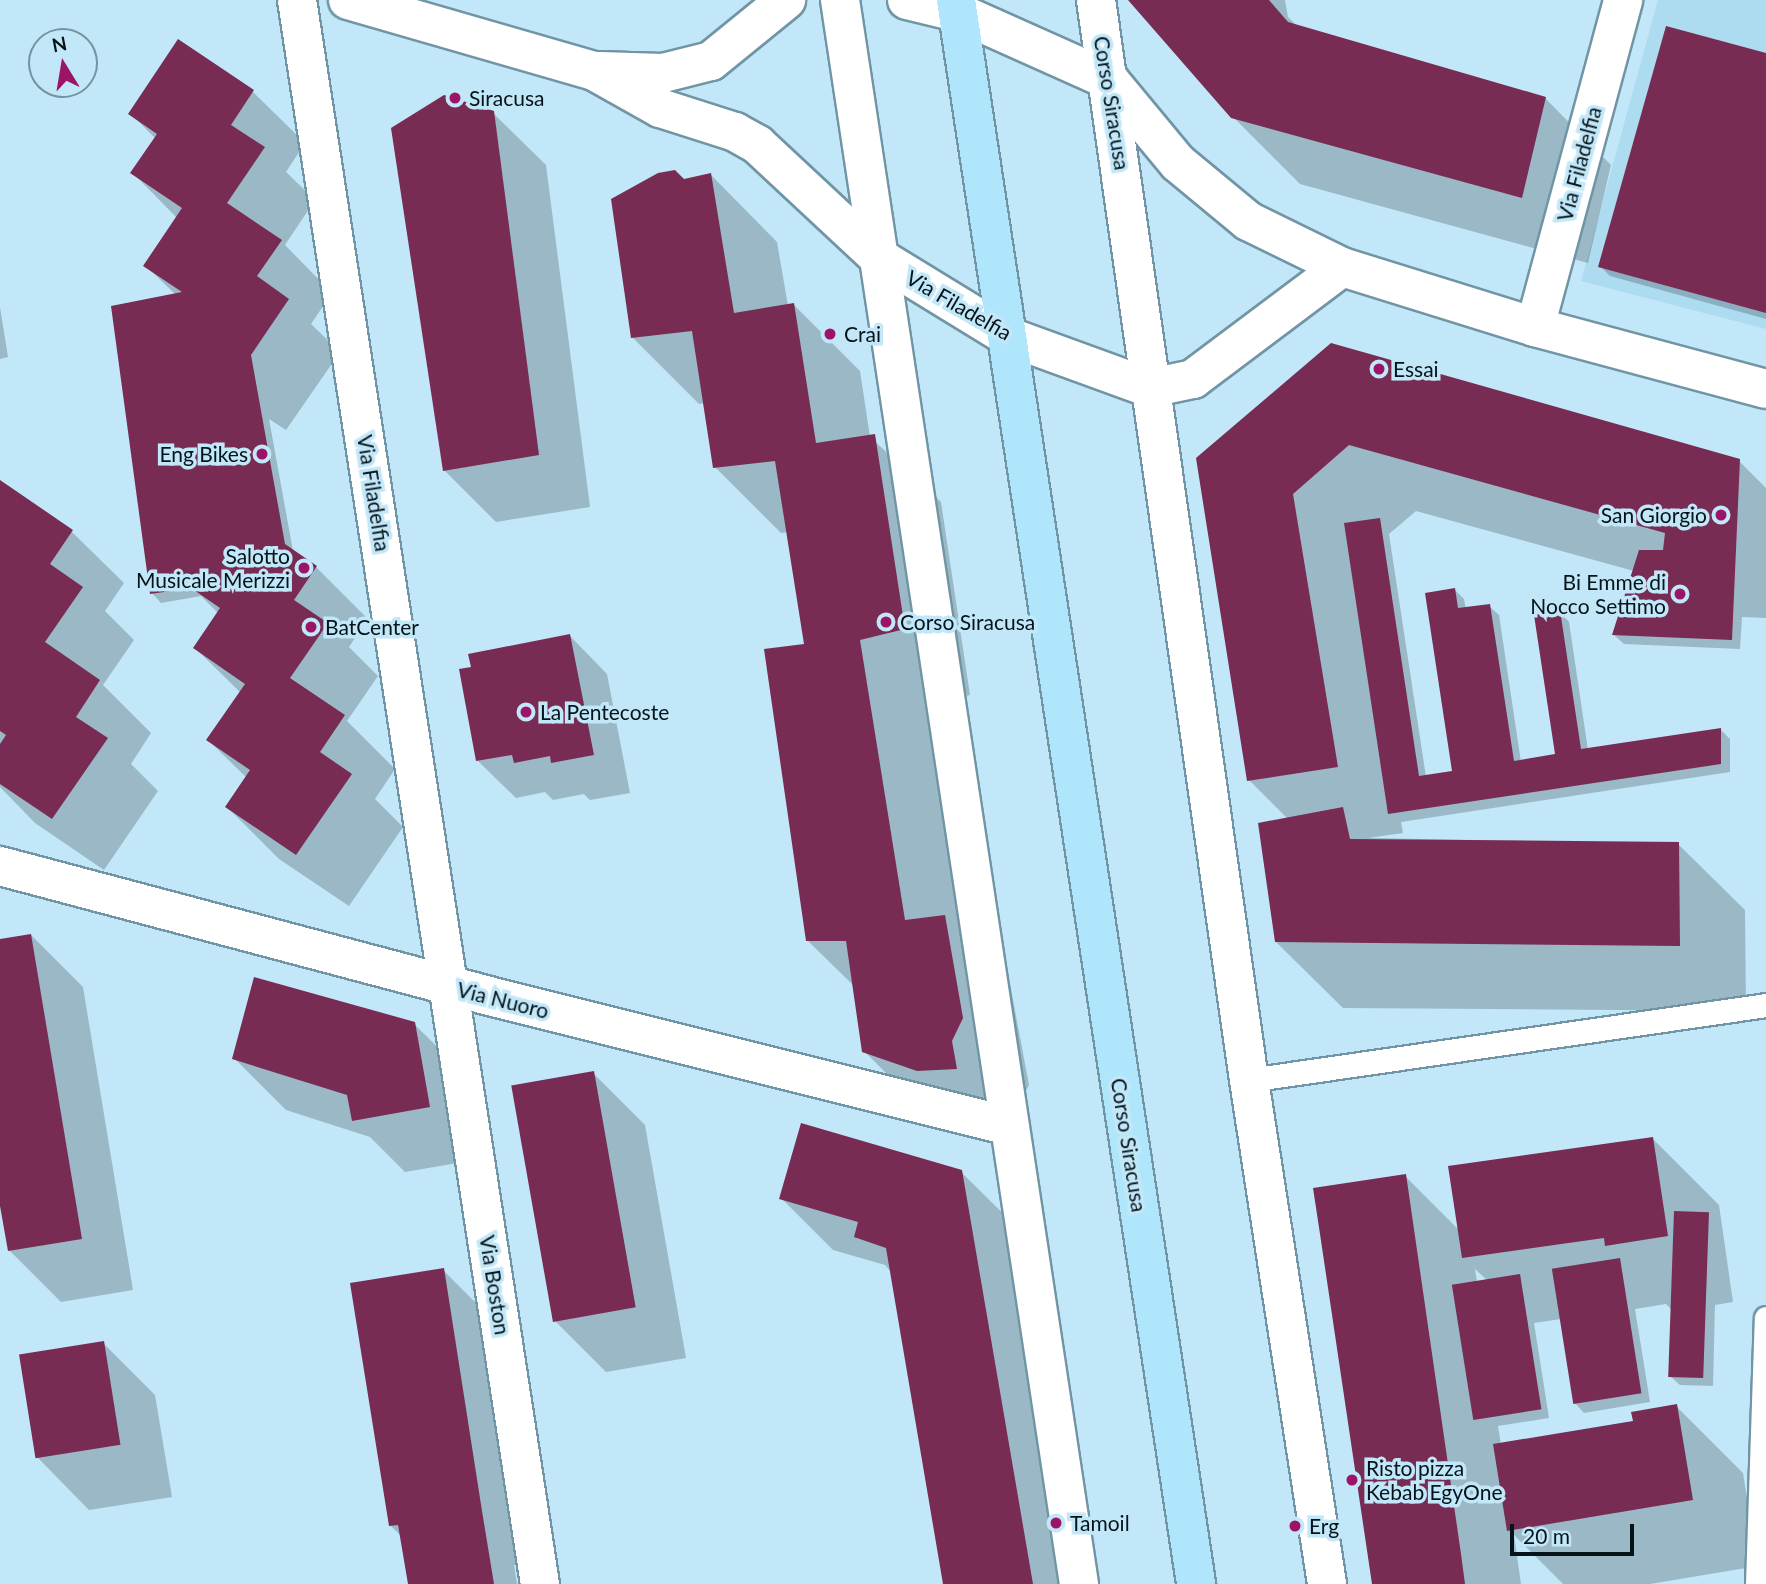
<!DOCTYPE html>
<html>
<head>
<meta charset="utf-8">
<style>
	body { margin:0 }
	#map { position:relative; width:1766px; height:1584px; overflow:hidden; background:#c1e7f8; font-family:Lato,sans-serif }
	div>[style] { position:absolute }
	.built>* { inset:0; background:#addbf0 }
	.shadow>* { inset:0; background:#0003 }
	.building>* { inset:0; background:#782b53; transform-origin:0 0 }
	.roads { filter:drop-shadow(2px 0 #7195a4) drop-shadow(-2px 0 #7195a4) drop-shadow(0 2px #7195a4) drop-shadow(0 -2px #7195a4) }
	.service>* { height:23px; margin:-11.5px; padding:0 11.5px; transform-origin:11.5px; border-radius:11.5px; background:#fff }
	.minor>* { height:38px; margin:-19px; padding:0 19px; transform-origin:19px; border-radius:19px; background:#fff }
	.primary>* { height:38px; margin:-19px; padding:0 19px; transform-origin:19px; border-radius:19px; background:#b0e6fb }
	.dots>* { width:19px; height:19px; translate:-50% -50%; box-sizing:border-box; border:4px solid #c1e7f8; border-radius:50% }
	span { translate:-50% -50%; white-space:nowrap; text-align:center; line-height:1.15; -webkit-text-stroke:7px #c1e7f8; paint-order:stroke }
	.poi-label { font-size:21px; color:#06141a }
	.left { translate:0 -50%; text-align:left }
	.right { translate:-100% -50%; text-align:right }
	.street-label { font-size:21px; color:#06141a }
	.north { position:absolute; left:28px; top:28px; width:70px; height:70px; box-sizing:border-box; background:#c1e7f8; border:2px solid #76939f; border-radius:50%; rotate:349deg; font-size:19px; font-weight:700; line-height:28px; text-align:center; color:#06141a }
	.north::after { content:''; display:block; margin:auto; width:24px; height:32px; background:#9b1465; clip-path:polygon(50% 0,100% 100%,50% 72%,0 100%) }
	.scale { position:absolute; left:1510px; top:1524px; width:124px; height:32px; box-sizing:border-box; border:4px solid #06141a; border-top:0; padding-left:9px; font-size:21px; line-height:24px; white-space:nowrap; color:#06141a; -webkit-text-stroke:5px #c1e7f8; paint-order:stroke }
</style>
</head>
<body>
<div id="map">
	<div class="built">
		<i style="clip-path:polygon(1658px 0,1766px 0,1766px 329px,1581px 281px)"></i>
	</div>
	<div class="shadow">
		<i style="clip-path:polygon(1130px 0,1285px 0,1288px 17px,1297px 26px,1545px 98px,1611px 165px,1588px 263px,1300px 184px,1233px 117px)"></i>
		<i style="clip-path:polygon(179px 42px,253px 92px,305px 143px,286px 172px,315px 200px,285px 245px,332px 293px,311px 324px,340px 352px,286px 430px,269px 419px,293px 551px,316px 567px,368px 619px,349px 647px,378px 676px,347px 721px,395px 769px,375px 799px,403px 827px,349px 906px,279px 859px,227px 807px,247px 778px,208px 740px,241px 693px,195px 648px,219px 614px,201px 596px,161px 603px,152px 593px,176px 295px,145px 265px,177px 218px,133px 173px,156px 139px,130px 113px)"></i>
		<i style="clip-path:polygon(1766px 55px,1766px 319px,1610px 276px,1600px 266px)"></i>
		<i style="clip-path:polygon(493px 113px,546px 165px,590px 507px,496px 522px,444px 470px)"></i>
		<i style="clip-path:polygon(711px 175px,777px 242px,788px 306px,794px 305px,860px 371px,870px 437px,941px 502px,970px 695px,926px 706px,962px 935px,1010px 984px,1029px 1085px,1017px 1108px,931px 1118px,864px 1051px,855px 987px,807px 940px,806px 645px,788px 532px,781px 533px,715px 467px,705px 403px,699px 404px,633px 338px,684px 180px)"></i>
		<i style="clip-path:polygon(0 307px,8px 357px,0 359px)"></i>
		<i style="clip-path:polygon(1332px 345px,1739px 461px,1766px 488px,1766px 618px,1742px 617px,1740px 649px,1624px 644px,1614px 635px,1634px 571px,1416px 511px,1389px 534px,1426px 777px,1454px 773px,1455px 590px,1464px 599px,1466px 609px,1489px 606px,1499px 615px,1521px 762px,1557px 756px,1560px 612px,1569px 622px,1588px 750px,1721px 730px,1730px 739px,1730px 772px,1401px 822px,1403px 833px,1368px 838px,1678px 844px,1745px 910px,1746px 1011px,1343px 1008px,1276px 942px,1288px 819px,1249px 780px,1198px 459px)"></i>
		<i style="clip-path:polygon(0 483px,72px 532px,124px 583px,105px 611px,134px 640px,103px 685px,151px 733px,131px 764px,158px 791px,104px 870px,35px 823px,0 787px)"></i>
		<i style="clip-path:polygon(570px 636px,607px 674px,630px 793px,590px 800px,584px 794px,553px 800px,545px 792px,516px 798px,478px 761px)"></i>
		<i style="clip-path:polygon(31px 935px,83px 987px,133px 1290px,61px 1302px,9px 1250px,0 1195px,0 941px)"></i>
		<i style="clip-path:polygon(414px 1024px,467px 1076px,481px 1159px,405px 1172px,370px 1137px,286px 1110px,234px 1058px)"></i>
		<i style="clip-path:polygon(593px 1073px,645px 1125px,686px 1358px,606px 1372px,554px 1320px)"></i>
		<i style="clip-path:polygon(evenodd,1653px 1139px,1719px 1205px,1733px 1302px,1715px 1305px,1713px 1386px,1680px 1385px,1670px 1376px,1672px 1310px,1666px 1304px,1635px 1309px,1650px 1402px,1584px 1413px,1575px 1403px,1561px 1319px,1534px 1323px,1549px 1418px,1498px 1426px,1501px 1445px,1635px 1423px,1676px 1406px,1743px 1473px,1758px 1566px,1650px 1584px,1563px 1584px,1514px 1535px,1521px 1584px,1373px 1584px,1405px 1176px,1460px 1231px,1653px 1139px,1475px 1269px,1487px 1280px,1477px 1282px,1475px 1269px)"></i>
		<i style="clip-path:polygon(961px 1172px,1028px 1238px,1087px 1584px,944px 1584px,892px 1273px,885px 1265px,833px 1250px,781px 1198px)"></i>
		<i style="clip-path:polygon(443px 1270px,495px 1322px,533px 1563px,514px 1565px,517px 1584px,410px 1584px,402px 1537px,390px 1525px)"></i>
		<i style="clip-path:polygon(103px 1343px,155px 1395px,172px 1497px,89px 1510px,38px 1458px)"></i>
	</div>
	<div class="building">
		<i style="clip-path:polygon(1128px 0,1269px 0,1288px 22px,1546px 97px,1522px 198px,1231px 118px)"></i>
		<i style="clip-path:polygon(1666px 26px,1766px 53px,1766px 313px,1598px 267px)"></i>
		<i style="clip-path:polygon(178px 39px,254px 90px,231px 125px,265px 147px,227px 203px,282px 240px,257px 276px,289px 299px,251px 355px,285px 544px,317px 566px,294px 600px,328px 623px,290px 678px,345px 715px,320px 752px,352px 774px,296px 855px,225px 807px,250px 770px,206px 740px,245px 684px,193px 648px,220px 608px,191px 588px,150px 594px,111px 306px,182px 292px,143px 266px,182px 208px,130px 173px,157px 134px,128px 114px)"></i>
		<i style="clip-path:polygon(444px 95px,494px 111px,539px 455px,443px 471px,391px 128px)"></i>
		<i style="clip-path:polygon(675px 170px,684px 179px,711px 173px,734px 313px,794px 303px,816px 443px,875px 434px,905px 629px,860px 640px,905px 920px,945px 915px,963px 1018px,952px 1041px,957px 1069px,917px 1071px,862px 1052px,846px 941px,806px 941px,764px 649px,804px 644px,775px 461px,713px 468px,692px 331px,631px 338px,611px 199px,658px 173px)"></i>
		<i style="clip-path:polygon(1331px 343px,1740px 459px,1732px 640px,1612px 635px,1639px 550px,1663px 550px,1665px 533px,1349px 445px,1293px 494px,1338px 767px,1247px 781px,1196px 458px)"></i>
		<i style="clip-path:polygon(0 480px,73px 530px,50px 564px,83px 587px,45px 642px,100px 680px,76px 717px,108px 738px,52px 819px,0 784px,0 744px,6px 735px,0 731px)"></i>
		<i style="clip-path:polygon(1380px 518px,1419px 776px,1452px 771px,1425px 593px,1455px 588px,1458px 608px,1490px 604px,1514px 761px,1555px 754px,1534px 615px,1560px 610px,1581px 749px,1721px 728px,1721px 764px,1388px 814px,1344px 523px)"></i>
		<i style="clip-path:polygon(570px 634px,594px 755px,551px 763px,550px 756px,514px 763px,512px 755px,476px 761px,459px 669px,471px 667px,468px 654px)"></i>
		<i style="clip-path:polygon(1343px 807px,1350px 839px,1679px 842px,1680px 946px,1275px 942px,1258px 823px)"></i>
		<i style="clip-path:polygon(31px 934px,82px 1239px,8px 1251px,0 1206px,0 939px)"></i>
		<i style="clip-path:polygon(254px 977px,415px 1022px,430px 1107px,352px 1121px,347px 1095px,232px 1059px)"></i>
		<i style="left:594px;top:1071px;width:240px;height:84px;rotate:80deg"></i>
		<i style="clip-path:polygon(801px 1123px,962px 1170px,1033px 1584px,943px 1584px,886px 1248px,854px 1237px,858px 1222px,779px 1199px)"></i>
		<i style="clip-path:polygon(1653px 1137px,1668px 1236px,1605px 1246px,1604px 1238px,1462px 1258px,1448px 1166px)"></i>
		<i style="clip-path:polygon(1406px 1174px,1461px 1554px,1465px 1584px,1372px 1584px,1320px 1234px,1313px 1188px)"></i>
		<i style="left:1674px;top:1211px;width:35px;height:166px;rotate:2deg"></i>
		<i style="left:1620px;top:1258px;width:137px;height:69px;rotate:81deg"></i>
		<i style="clip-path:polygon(444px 1268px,482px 1511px,494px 1584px,408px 1584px,398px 1525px,389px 1526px,350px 1283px)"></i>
		<i style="left:1520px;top:1274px;width:137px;height:69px;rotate:81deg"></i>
		<i style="left:104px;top:1341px;width:105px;height:86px;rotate:81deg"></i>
		<i style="clip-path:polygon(1677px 1404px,1693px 1500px,1507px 1531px,1493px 1444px,1633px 1421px,1631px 1412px)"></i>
	</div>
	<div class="roads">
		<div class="service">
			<i style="left:1249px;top:1080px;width:522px;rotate:-8.25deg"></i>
			<i style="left:1757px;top:1584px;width:266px;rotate:-88.1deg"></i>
		</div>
		<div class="minor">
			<i style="left:297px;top:0;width:1603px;rotate:81.28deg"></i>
			<i style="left:348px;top:0;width:256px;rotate:16.1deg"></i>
			<i style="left:594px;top:71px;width:76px;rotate:29.3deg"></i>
			<i style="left:660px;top:108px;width:79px;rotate:17.7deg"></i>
			<i style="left:735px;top:132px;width:26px;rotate:29deg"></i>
			<i style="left:758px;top:145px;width:164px;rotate:43deg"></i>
			<i style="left:878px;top:257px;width:151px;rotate:31.5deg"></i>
			<i style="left:1007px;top:336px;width:152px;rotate:20deg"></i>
			<i style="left:1150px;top:388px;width:44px;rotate:-11.8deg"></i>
			<i style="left:1193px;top:379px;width:186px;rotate:-36.9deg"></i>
			<i style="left:840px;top:0;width:1602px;rotate:81.42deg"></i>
			<i style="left:907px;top:0;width:51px;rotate:13.5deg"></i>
			<i style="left:957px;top:12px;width:167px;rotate:24.1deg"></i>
			<i style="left:1109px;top:80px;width:108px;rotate:50.3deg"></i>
			<i style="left:1178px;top:163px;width:91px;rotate:39.6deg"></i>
			<i style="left:1248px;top:221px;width:105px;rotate:26.1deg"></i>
			<i style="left:1342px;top:267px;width:202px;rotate:17.3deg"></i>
			<i style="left:1535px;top:327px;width:239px;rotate:15deg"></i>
			<i style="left:1096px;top:0;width:1091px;rotate:81.94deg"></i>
			<i style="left:1249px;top:1080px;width:510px;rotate:81.2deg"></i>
			<i style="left:600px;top:71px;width:63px;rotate:1.8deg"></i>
			<i style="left:663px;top:73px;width:49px;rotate:-14deg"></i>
			<i style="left:711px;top:61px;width:97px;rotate:-39.1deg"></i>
			<i style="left:1535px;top:327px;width:339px;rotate:-74.9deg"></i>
			<i style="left:0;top:866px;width:510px;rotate:14.88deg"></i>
			<i style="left:493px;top:997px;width:532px;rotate:14.04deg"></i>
		</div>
		<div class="primary">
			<i style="left:956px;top:0;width:1602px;rotate:81.38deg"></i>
		</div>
	</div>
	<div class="dots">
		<i style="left:455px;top:98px;background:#9b1465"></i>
		<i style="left:830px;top:334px;background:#9b1465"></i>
		<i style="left:1379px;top:369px;background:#9b1465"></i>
		<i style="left:262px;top:454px;background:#9b1465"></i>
		<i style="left:1721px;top:515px;background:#9b1465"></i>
		<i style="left:304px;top:568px;background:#9b1465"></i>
		<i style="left:1680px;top:594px;background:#9b1465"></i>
		<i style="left:886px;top:622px;background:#9b1465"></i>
		<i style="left:311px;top:627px;background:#9b1465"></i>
		<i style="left:526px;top:712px;background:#9b1465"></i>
		<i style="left:1352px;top:1480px;background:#9b1465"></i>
		<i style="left:1056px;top:1523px;background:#9b1465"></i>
		<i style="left:1295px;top:1526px;background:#9b1465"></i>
	</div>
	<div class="poi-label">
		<span class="left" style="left:469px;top:98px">Siracusa</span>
		<span class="left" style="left:844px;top:334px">Crai</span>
		<span class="left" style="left:1393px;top:369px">Essai</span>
		<span class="right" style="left:248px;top:454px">Eng Bikes</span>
		<span class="right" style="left:1707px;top:515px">San Giorgio</span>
		<span class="right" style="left:290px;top:568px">Salotto<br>Musicale Merizzi</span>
		<span class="right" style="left:1666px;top:594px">Bi Emme di<br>Nocco Settimo</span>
		<span class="left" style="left:900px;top:622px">Corso Siracusa</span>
		<span class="left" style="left:325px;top:627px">BatCenter</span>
		<span class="left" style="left:540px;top:712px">La Pentecoste</span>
		<span class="left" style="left:1366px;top:1480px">Risto pizza<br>Kebab EgyOne</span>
		<span class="left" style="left:1070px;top:1523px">Tamoil</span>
		<span class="left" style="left:1309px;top:1526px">Erg</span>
	</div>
	<div class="street-label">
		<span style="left:1112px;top:103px;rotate:81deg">Corso Siracusa</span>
		<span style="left:1579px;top:164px;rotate:-75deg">Via Filadelfia</span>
		<span style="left:959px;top:305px;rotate:30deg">Via Filadelfia</span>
		<span style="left:374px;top:493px;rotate:81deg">Via Filadelfia</span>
		<span style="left:503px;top:1000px;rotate:14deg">Via Nuoro</span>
		<span style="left:1129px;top:1145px;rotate:81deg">Corso Siracusa</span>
		<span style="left:495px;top:1285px;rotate:81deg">Via Boston</span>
	</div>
	<div class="north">N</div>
	<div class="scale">20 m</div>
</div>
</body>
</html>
